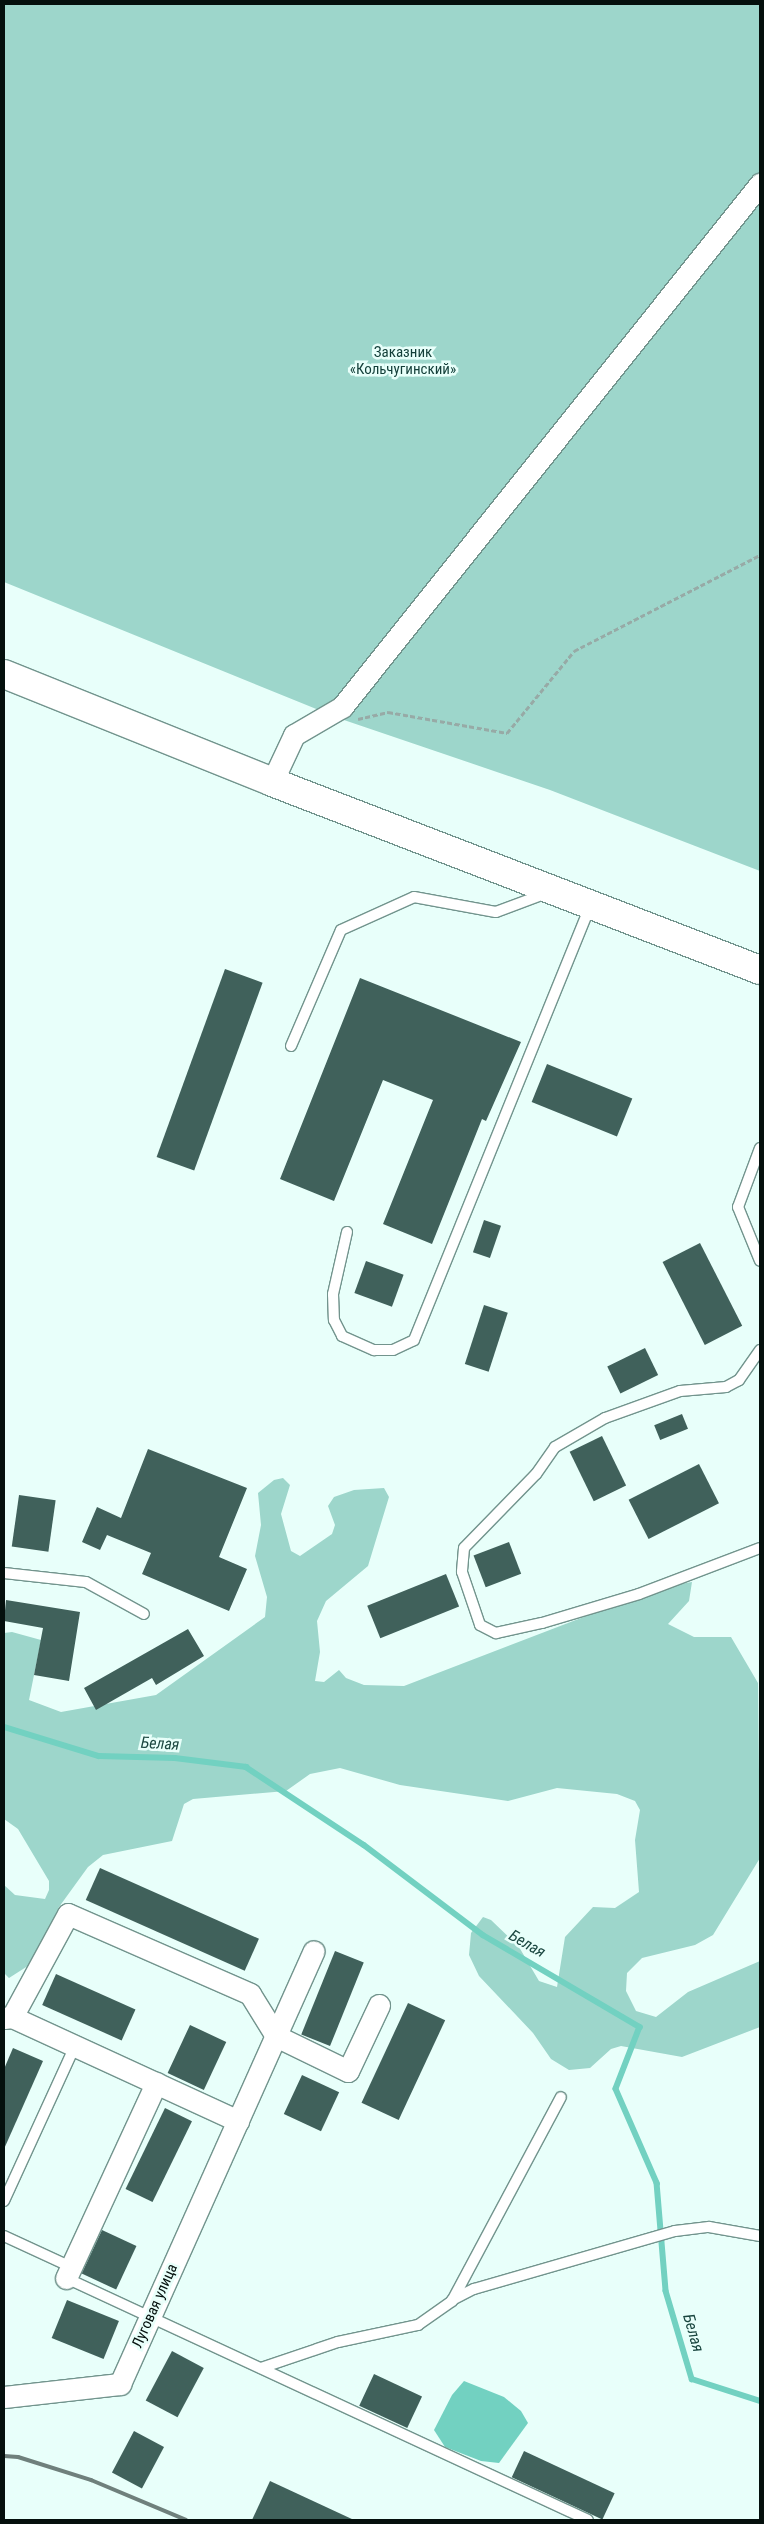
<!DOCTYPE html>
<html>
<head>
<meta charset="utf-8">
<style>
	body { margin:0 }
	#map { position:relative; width:764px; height:2524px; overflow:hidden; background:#e8fffa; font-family:"Roboto Condensed",sans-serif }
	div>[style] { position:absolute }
	.green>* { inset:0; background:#9dd6cb }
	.water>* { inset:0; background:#72d1c1 }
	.stream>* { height:5.5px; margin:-2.75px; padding:0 2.75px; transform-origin:2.75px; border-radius:2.75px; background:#72d1c1 }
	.building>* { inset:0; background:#40615b; transform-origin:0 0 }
	.path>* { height:3px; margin-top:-1.5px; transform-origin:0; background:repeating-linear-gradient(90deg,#97aaa6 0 5px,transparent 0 7.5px) }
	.roads { filter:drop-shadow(1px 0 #72948d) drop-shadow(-1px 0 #72948d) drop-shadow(0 1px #72948d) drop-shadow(0 -1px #72948d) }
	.lane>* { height:10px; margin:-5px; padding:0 5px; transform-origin:5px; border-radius:5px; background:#fff }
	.street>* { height:21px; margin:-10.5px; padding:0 10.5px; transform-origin:10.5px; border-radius:10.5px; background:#fff }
	.primary>* { height:28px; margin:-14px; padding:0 14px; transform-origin:14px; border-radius:14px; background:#fff }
	.rail>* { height:4px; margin:-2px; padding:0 2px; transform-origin:2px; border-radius:2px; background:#6f807c }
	span { translate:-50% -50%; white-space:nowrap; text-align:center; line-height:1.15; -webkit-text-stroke:5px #e8fffa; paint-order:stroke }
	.park-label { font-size:15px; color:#123e38 }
	.street-label { font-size:15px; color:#04100d }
	.water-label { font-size:16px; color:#1b4740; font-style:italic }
	.frame { position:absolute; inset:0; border:5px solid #04100d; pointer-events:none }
</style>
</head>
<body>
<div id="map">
	<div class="green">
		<i style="clip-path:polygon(4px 4px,760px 4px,760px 871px,550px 790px,341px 719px,4px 582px)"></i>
		<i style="clip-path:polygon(283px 1478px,290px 1485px,281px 1514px,291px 1551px,300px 1556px,332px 1534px,335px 1525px,328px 1506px,334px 1497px,354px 1490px,384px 1488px,389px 1497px,368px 1566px,326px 1601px,317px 1621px,320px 1652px,315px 1681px,324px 1682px,339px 1670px,346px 1678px,364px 1685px,404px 1686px,662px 1587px,692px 1582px,689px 1601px,668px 1624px,694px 1637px,731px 1637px,758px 1683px,760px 1858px,713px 1935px,695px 1945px,642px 1958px,627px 1973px,626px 1991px,636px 2011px,656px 2017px,688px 1992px,760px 1961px,760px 2027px,682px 2057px,621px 2046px,611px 2049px,590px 2068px,569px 2070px,551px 2059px,533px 2033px,479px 1976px,469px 1955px,471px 1933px,483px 1917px,491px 1920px,519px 1947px,539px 1981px,557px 1987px,565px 1937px,593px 1907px,615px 1908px,639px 1892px,635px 1840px,640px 1810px,635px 1801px,617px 1794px,557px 1788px,508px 1801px,400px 1785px,340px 1768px,310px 1774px,286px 1791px,193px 1799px,184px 1804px,172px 1841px,103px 1855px,88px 1867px,59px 1907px,34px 1962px,9px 1978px,4px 1973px,4px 1885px,15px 1895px,45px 1899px,49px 1890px,49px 1881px,18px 1829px,4px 1819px,4px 1633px,12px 1632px,41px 1640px,29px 1700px,61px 1712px,156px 1695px,265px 1617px,267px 1597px,255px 1556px,261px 1525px,258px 1493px,274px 1480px)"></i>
	</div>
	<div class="water">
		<i style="clip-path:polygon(464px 2381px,504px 2397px,521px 2411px,528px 2423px,499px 2463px,481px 2461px,445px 2447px,434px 2430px,452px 2395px)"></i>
	</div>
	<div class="stream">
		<i style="left:4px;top:1727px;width:99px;rotate:17deg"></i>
		<i style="left:99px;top:1756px;width:76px;rotate:1.5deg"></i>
		<i style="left:175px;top:1758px;width:72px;rotate:7.2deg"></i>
		<i style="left:246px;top:1767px;width:141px;rotate:33.5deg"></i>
		<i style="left:364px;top:1845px;width:149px;rotate:37.1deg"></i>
		<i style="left:483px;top:1935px;width:182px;rotate:30.4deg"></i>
		<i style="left:640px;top:2027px;width:66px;rotate:111.2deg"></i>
		<i style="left:616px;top:2089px;width:103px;rotate:66.4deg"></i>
		<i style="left:657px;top:2183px;width:108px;rotate:85.2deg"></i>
		<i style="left:666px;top:2291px;width:92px;rotate:73.5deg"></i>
		<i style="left:692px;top:2379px;width:71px;rotate:17.9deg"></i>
	</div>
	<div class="building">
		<i style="left:225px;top:969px;width:40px;height:200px;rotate:20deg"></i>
		<i style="clip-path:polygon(360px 978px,521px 1042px,486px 1121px,482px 1119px,432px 1244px,383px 1224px,433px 1100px,383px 1080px,334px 1201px,280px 1179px)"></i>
		<i style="left:547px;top:1064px;width:92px;height:41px;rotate:22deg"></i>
		<i style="left:484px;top:1220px;width:18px;height:34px;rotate:19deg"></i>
		<i style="left:700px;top:1243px;width:93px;height:42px;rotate:63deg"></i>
		<i style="left:366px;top:1261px;width:40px;height:34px;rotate:20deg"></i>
		<i style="left:484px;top:1305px;width:25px;height:62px;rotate:18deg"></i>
		<i style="left:645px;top:1348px;width:30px;height:42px;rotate:64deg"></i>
		<i style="left:682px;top:1414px;width:16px;height:30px;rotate:68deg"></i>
		<i style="left:602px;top:1436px;width:55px;height:36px;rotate:64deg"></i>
		<i style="clip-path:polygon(148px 1449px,247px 1488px,219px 1557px,247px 1569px,229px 1611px,142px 1574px,151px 1553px,107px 1535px,100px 1550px,82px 1542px,97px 1507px,121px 1518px)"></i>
		<i style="left:699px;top:1464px;width:44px;height:79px;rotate:63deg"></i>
		<i style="left:19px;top:1495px;width:37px;height:52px;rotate:8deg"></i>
		<i style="left:509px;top:1542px;width:34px;height:38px;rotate:69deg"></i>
		<i style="left:446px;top:1574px;width:35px;height:85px;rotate:68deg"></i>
		<i style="clip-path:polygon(6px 1600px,80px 1612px,69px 1681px,34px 1675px,43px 1628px,4px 1621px)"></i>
		<i style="clip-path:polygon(188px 1629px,204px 1656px,156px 1685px,152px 1678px,96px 1710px,84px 1688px)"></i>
		<i style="left:100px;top:1868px;width:174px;height:35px;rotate:24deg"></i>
		<i style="left:335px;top:1951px;width:31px;height:90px;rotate:22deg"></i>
		<i style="left:56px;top:1974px;width:87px;height:34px;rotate:24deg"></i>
		<i style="left:408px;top:2003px;width:41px;height:110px;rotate:25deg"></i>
		<i style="left:190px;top:2025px;width:40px;height:53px;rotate:25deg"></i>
		<i style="clip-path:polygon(13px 2048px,43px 2061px,4px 2149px,4px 2069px)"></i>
		<i style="left:302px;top:2075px;width:41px;height:43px;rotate:25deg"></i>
		<i style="left:165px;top:2108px;width:30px;height:90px;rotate:26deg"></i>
		<i style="left:102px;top:2230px;width:38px;height:48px;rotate:25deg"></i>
		<i style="left:67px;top:2300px;width:56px;height:41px;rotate:22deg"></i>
		<i style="left:172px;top:2351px;width:36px;height:56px;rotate:28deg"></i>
		<i style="left:374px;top:2374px;width:53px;height:35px;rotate:25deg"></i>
		<i style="left:134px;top:2431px;width:34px;height:47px;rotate:28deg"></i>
		<i style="left:524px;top:2451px;width:100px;height:29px;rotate:25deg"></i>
		<i style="clip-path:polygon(270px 2481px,354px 2520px,252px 2520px)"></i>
	</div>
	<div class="path">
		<i style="left:358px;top:719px;width:31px;rotate:-13deg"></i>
		<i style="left:388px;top:712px;width:121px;rotate:10deg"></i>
		<i style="left:507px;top:733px;width:106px;rotate:-50.7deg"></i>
		<i style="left:574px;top:651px;width:209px;rotate:-27.3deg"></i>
	</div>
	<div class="roads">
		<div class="lane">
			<i style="left:291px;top:1046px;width:126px;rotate:-66.7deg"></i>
			<i style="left:341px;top:930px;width:80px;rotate:-24.3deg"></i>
			<i style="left:414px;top:897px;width:83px;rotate:10.4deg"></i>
			<i style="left:496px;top:912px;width:54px;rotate:-20.4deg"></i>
			<i style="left:760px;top:1148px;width:63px;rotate:110.4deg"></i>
			<i style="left:738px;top:1207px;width:58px;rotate:67.8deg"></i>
			<i style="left:347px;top:1232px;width:64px;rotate:102.7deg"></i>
			<i style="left:333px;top:1294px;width:26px;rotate:88deg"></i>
			<i style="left:334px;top:1320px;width:18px;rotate:63deg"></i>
			<i style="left:342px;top:1336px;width:35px;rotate:24deg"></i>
			<i style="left:374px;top:1350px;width:19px"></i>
			<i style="left:393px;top:1350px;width:23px;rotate:-25deg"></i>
			<i style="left:414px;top:1340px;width:468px;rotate:-67.9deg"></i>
			<i style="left:760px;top:1350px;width:37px;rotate:125deg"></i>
			<i style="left:739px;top:1380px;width:15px;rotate:152deg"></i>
			<i style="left:726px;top:1387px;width:46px;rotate:175deg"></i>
			<i style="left:680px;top:1391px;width:80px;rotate:160.2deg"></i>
			<i style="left:605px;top:1418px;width:58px;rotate:149.9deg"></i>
			<i style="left:555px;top:1447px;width:33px;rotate:125deg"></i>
			<i style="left:536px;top:1474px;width:103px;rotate:134.2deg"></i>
			<i style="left:464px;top:1548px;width:24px;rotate:95deg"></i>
			<i style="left:462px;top:1572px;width:56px;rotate:71.2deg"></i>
			<i style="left:480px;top:1625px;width:18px;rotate:27deg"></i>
			<i style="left:496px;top:1633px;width:47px;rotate:-12.3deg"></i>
			<i style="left:542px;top:1623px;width:101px;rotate:-16.6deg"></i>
			<i style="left:639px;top:1594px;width:129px;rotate:-20.8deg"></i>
			<i style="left:4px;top:1573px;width:82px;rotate:6.3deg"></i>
			<i style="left:86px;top:1582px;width:66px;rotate:28.9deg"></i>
			<i style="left:4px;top:2201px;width:170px;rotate:-65.4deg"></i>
			<i style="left:4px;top:2236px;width:74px;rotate:24.8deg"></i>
			<i style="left:66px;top:2278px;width:575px;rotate:24.87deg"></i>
			<i style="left:452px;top:2300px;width:25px;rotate:-27deg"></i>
			<i style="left:474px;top:2289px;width:209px;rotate:-16.1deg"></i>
			<i style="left:675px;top:2231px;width:34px;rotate:-7deg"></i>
			<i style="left:709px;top:2227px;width:52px;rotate:10deg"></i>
			<i style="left:261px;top:2368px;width:81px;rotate:-18.7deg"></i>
			<i style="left:338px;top:2342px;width:82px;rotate:-12deg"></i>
			<i style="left:418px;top:2325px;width:42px;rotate:-35.2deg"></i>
			<i style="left:452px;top:2301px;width:231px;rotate:-61.9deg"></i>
		</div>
		<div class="street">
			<i style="left:272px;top:782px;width:52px;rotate:-64.9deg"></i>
			<i style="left:294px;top:735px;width:56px;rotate:-30.3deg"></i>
			<i style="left:342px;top:707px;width:670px;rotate:-51.37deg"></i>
			<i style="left:12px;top:2017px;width:249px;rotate:24.7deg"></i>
			<i style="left:4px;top:2018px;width:8px;rotate:-7deg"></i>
			<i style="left:12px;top:2017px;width:117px;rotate:-61.5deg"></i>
			<i style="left:68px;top:1914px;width:199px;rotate:23.7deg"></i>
			<i style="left:250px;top:1994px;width:49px;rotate:58.2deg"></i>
			<i style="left:276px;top:2036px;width:80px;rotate:25.9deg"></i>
			<i style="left:348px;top:2071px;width:73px;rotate:-64.8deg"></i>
			<i style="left:66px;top:2278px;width:215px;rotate:-65.2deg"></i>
			<i style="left:4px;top:2397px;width:117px;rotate:-6.4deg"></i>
			<i style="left:120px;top:2384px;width:474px;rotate:-65.9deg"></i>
		</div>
		<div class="primary">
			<i style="left:4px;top:674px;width:289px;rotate:21.9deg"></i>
			<i style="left:272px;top:782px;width:523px;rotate:21.07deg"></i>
		</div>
	</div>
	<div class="rail">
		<i style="left:4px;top:2456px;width:14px;rotate:4deg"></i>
		<i style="left:18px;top:2457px;width:77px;rotate:17.5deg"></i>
		<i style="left:91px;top:2480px;width:103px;rotate:22.8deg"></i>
	</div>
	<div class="park-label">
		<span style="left:403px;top:361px">Заказник<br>«Кольчугинский»</span>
	</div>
	<div class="street-label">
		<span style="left:155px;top:2306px;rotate:-66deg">Луговая улица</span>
	</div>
	<div class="water-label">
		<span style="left:160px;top:1744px;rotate:3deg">Белая</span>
		<span style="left:527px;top:1944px;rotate:30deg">Белая</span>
		<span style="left:693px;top:2333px;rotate:74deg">Белая</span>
	</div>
	<div class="frame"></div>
</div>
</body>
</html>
